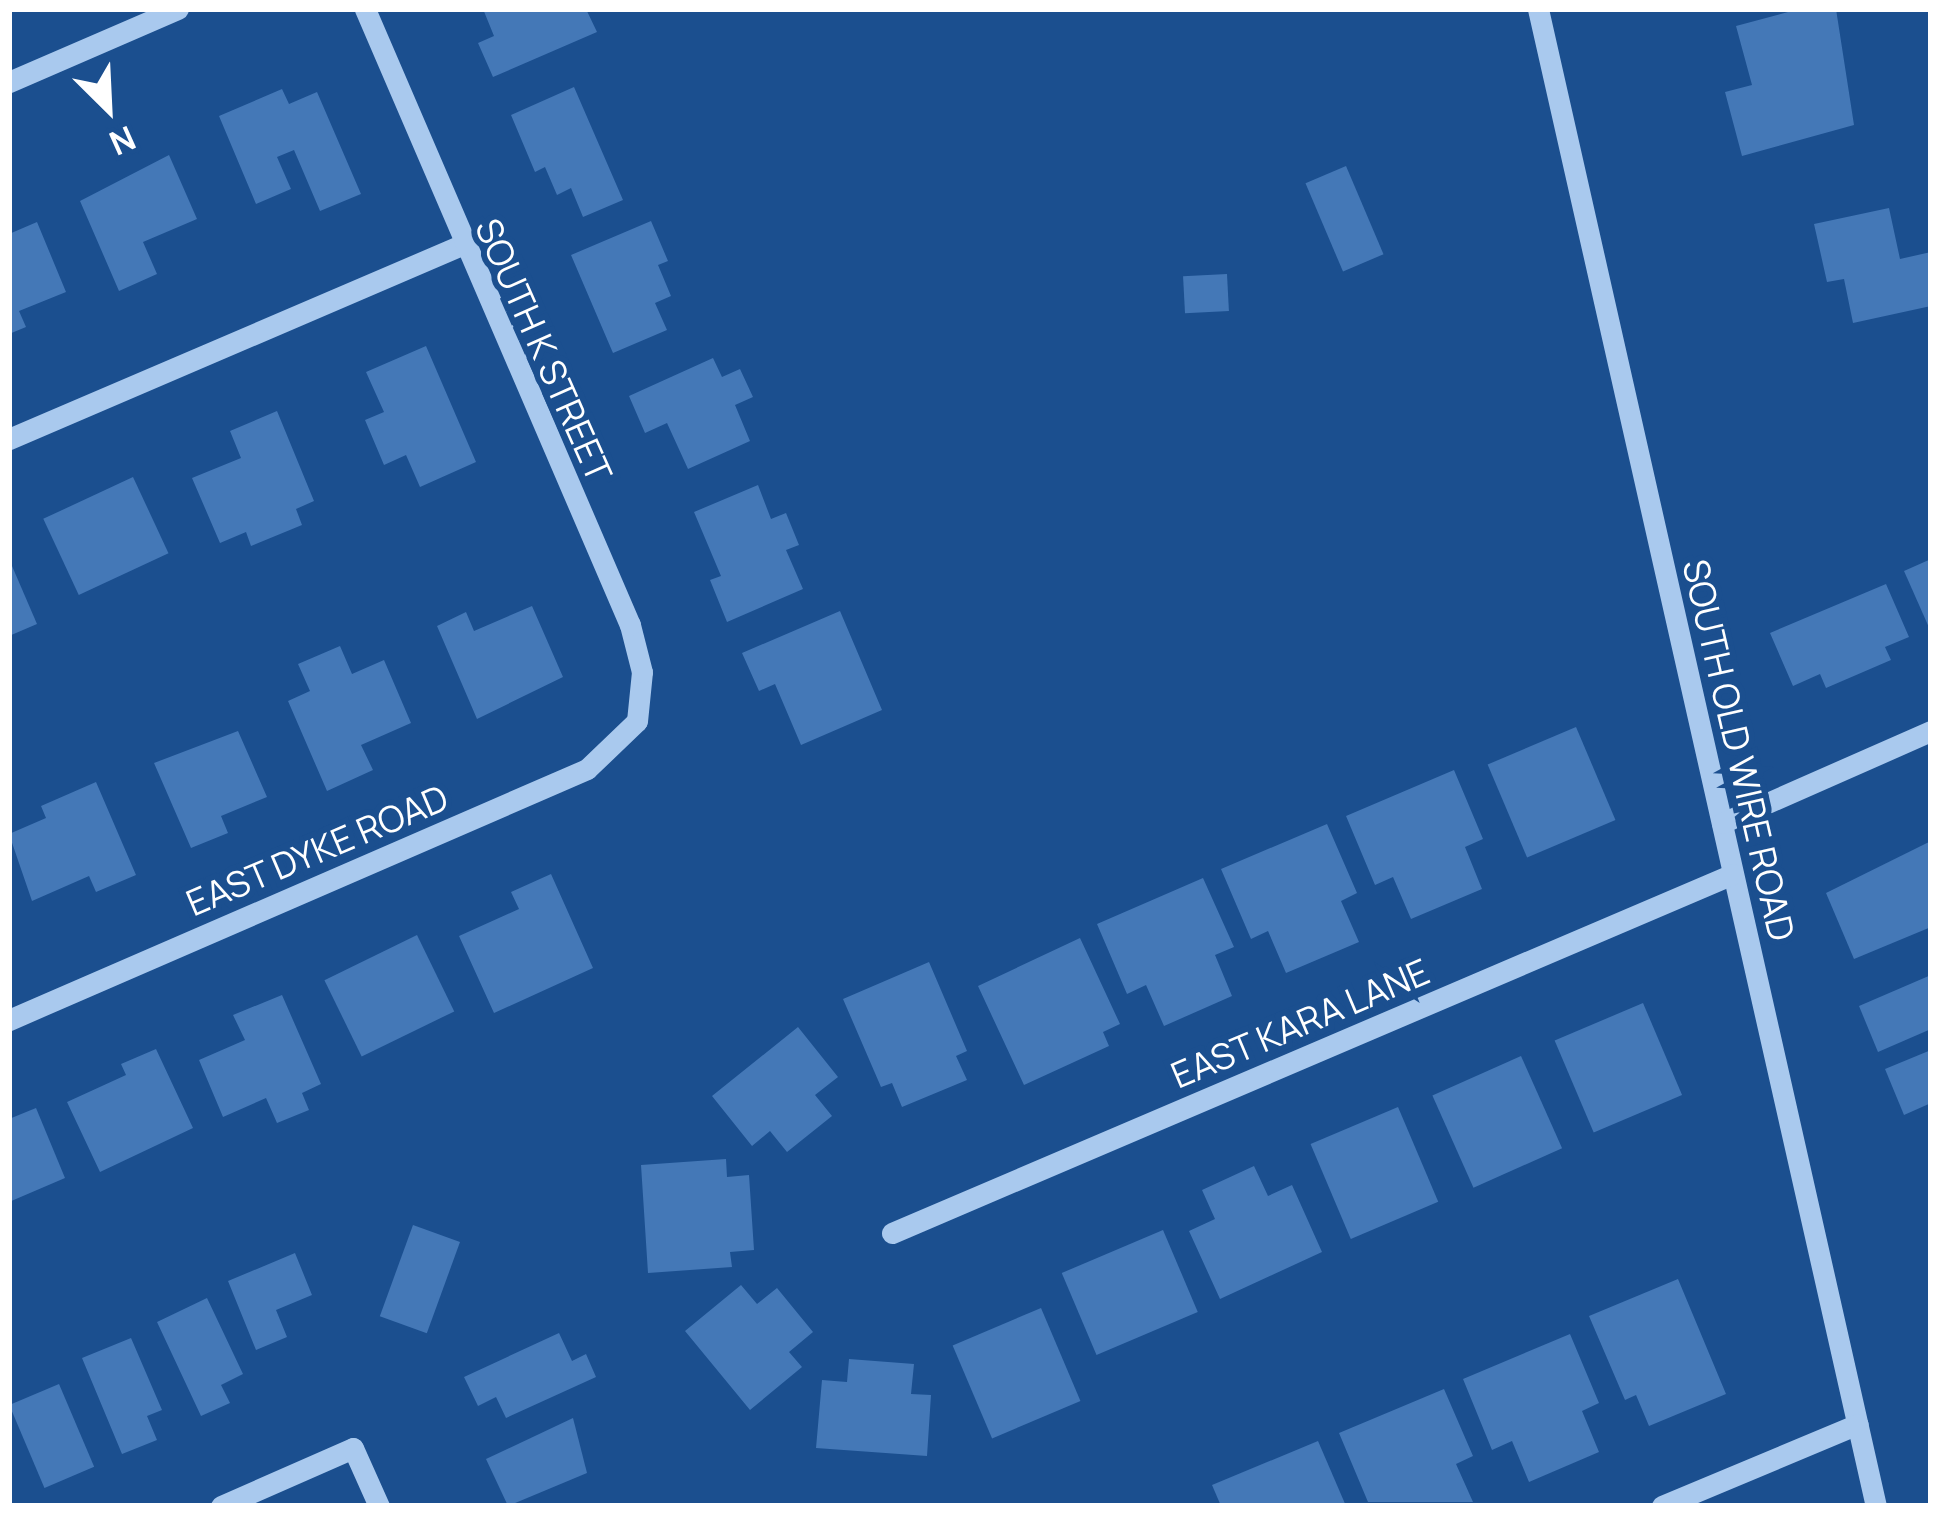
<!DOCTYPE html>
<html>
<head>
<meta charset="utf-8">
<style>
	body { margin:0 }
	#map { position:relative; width:1940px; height:1515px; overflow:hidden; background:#1b4f8f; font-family:Manrope,sans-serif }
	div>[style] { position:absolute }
	.building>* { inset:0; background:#4478b7; transform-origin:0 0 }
	.minor>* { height:21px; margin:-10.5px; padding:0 10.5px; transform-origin:10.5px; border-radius:10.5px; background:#a9c9ee }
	span { translate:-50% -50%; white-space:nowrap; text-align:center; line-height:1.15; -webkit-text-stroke:12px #1b4f8f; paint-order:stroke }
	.street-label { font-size:36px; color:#fff }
	.frame { position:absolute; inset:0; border:12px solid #fff; pointer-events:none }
	.north { position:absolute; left:48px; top:48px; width:120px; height:120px; -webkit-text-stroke:9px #1b4f8f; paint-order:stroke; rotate:156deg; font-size:33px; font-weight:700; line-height:48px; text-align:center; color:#fff }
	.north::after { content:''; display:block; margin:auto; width:42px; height:54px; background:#fff; clip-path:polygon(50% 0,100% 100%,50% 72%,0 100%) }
</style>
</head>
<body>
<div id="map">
	<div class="building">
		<i style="clip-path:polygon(483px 9px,586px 9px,597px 32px,493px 77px,478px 43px,494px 36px)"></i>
		<i style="clip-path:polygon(1799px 9px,1836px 9px,1854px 125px,1742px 156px,1725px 92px,1752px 85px,1736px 26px)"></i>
		<i style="clip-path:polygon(574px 87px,623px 200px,583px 217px,571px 188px,557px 195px,545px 167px,535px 172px,511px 115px)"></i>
		<i style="clip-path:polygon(282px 89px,289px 104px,317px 92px,361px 194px,320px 211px,294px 150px,277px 157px,291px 189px,256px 204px,219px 116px)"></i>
		<i style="clip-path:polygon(169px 155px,197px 219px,143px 242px,157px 274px,119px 291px,80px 201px)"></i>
		<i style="left:1346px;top:166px;width:96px;height:44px;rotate:67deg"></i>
		<i style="clip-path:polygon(1889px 208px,1900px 259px,1931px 252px,1931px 306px,1853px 323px,1844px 279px,1827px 282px,1814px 224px)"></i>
		<i style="clip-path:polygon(651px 221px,668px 261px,658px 265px,671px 296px,655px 303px,667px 330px,613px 353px,571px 255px)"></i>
		<i style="clip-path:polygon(37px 222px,66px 292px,19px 311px,26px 327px,9px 334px,9px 234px)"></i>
		<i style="left:1227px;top:274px;width:37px;height:44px;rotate:87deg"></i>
		<i style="clip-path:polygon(426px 346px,476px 462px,420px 487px,406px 455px,384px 465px,365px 420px,384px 412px,366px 372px)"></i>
		<i style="clip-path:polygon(713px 358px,722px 377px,740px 369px,753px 397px,735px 405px,750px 441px,688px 469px,667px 423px,645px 433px,629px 396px)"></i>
		<i style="clip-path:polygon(277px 411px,314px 501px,296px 509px,302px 525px,251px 546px,246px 532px,220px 543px,192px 478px,241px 458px,230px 431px)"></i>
		<i style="left:133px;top:477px;width:84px;height:99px;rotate:65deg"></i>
		<i style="clip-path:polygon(758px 485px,771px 519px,786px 513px,799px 545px,786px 550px,803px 589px,727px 622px,710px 580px,721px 576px,694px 512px)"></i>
		<i style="clip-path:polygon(9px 559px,37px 624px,9px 636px)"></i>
		<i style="clip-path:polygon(1931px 559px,1931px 632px,1904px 571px)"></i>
		<i style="clip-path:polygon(1886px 584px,1909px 637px,1885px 647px,1891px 660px,1826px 688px,1820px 674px,1793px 686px,1770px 633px)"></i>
		<i style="clip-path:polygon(532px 606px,563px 677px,477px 719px,437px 626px,466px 612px,474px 631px)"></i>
		<i style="clip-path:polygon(840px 611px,882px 710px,801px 745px,775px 684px,759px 691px,742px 653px)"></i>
		<i style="clip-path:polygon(340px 646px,352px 674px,384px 660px,411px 723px,361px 745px,373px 770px,327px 791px,288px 701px,310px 691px,298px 664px)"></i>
		<i style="left:1576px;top:727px;width:101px;height:96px;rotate:67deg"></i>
		<i style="clip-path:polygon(238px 731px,267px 797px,221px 816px,228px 833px,191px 848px,154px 763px)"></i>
		<i style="clip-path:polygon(1454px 770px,1483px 839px,1465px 847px,1482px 889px,1411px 919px,1393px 877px,1375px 885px,1346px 816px)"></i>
		<i style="clip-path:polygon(96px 782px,136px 875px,96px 892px,89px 876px,32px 901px,9px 834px,46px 818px,41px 806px)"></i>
		<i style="clip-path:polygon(1327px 824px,1357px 893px,1341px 901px,1359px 942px,1286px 973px,1268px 931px,1251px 939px,1221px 869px)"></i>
		<i style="clip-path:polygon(1931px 841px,1931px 927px,1854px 959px,1826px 893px)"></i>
		<i style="clip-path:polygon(551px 874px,593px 968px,494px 1013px,459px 936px,519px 909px,511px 892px)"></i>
		<i style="clip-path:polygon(1203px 878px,1234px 947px,1215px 955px,1232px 996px,1164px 1026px,1146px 985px,1127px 994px,1097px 924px)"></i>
		<i style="left:417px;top:935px;width:85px;height:103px;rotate:64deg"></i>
		<i style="clip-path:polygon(1080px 938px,1120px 1024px,1103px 1032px,1109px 1046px,1024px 1085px,978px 986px)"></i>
		<i style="clip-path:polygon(929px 962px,967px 1051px,956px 1056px,967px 1080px,902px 1107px,892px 1083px,881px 1087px,843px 999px)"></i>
		<i style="clip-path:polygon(1931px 975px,1931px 1029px,1878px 1052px,1859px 1006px)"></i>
		<i style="clip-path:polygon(282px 995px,321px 1084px,302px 1093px,309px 1110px,277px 1123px,266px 1098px,223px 1117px,199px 1060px,245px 1040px,233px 1015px)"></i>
		<i style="left:1643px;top:1003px;width:100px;height:96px;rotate:67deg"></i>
		<i style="clip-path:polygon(798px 1027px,838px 1077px,815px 1095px,832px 1116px,787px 1152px,770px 1131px,752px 1146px,712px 1096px)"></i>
		<i style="clip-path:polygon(156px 1049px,193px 1128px,100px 1172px,67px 1102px,126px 1075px,121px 1064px)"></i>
		<i style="clip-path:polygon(1931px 1050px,1931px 1103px,1904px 1115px,1885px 1069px)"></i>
		<i style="left:1521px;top:1056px;width:101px;height:97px;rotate:66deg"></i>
		<i style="left:1398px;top:1107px;width:103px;height:95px;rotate:67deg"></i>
		<i style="clip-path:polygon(36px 1108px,65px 1178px,9px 1202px,9px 1119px)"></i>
		<i style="clip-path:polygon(726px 1159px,727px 1177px,749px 1175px,754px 1250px,730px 1252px,732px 1267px,648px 1273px,641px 1165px)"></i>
		<i style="clip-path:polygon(1254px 1166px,1268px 1196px,1292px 1185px,1322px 1252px,1220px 1299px,1189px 1231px,1215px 1219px,1202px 1190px)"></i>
		<i style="left:413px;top:1225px;width:50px;height:97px;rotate:20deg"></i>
		<i style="left:1163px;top:1230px;width:89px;height:110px;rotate:67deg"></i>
		<i style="clip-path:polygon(295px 1253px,312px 1295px,276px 1310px,287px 1337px,256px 1350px,228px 1281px)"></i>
		<i style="clip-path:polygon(1678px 1279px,1726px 1394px,1649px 1426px,1636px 1395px,1625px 1400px,1589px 1316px)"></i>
		<i style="clip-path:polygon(741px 1285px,757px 1304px,777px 1288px,813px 1332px,789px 1352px,802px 1367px,750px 1410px,685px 1331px)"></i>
		<i style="clip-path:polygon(207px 1298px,243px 1374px,221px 1385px,230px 1403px,201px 1416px,157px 1322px)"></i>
		<i style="left:1041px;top:1308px;width:101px;height:96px;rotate:67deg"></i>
		<i style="clip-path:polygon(559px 1333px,572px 1361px,586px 1354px,596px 1377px,506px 1418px,496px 1397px,478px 1406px,464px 1377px)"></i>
		<i style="clip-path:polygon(1570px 1334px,1599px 1403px,1582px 1411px,1599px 1452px,1529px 1482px,1512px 1441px,1492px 1450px,1463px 1379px)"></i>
		<i style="clip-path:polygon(131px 1338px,162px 1410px,147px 1416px,157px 1440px,122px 1454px,82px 1358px)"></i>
		<i style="clip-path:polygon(849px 1359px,914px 1364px,911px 1394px,931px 1395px,927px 1456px,816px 1448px,822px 1380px,847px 1382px)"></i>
		<i style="left:59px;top:1384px;width:90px;height:54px;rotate:67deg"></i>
		<i style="clip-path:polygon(1444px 1389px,1473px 1456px,1456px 1464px,1473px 1502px,1368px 1502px,1339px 1433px)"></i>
		<i style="clip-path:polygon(573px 1418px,587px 1473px,508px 1506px,486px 1459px)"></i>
		<i style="clip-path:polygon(1318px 1441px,1346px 1506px,1221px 1506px,1212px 1485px)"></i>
	</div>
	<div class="minor">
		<i style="left:1538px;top:9px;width:1535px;rotate:77.28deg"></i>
		<i style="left:9px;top:82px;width:184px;rotate:-23.4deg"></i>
		<i style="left:9px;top:439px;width:492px;rotate:-23.2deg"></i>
		<i style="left:1722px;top:823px;width:228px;rotate:-23.8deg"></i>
		<i style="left:9px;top:1020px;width:630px;rotate:-23.47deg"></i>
		<i style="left:587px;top:769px;width:69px;rotate:-43.8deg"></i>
		<i style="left:637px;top:721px;width:49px;rotate:-84.2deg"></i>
		<i style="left:642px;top:672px;width:49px;rotate:-104.3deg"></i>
		<i style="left:630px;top:625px;width:671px;rotate:-113.28deg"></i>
		<i style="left:892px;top:1233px;width:914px;rotate:-23.12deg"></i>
		<i style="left:221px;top:1506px;width:144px;rotate:-23.7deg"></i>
		<i style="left:353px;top:1448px;width:64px;rotate:65.9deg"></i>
		<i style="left:1662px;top:1506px;width:212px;rotate:-22.7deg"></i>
	</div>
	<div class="street-label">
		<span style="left:544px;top:350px;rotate:66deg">SOUTH K STREET</span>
		<span style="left:1739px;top:750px;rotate:77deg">SOUTH OLD WIRE ROAD</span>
		<span style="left:317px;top:850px;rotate:-23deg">EAST DYKE ROAD</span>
		<span style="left:1300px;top:1023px;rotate:-23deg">EAST KARA LANE</span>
	</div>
	<div class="frame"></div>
	<div class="north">N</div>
</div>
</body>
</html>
